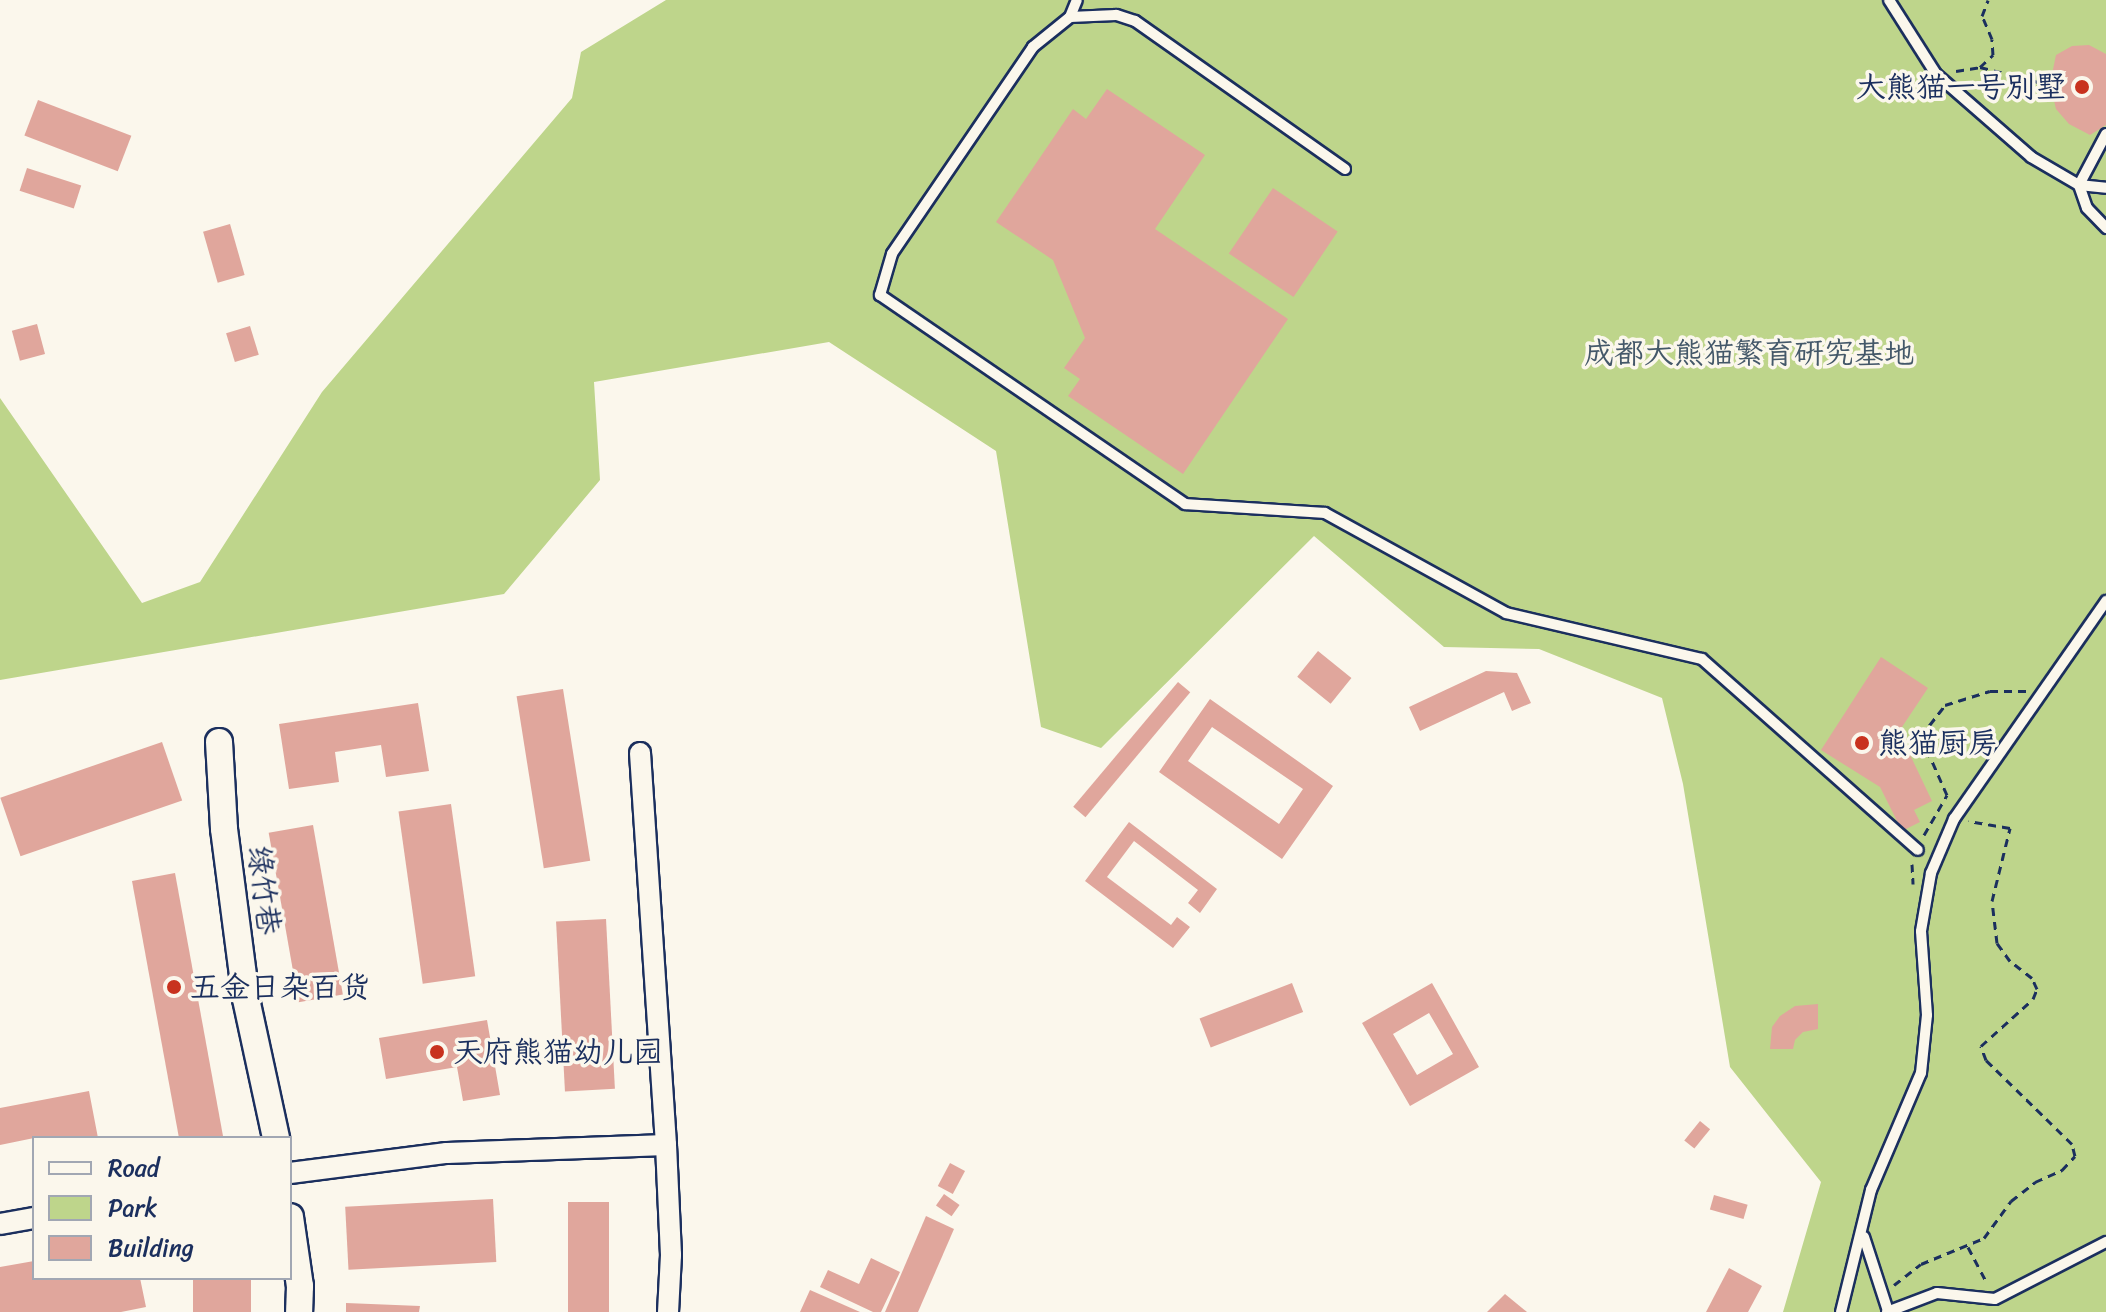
<!DOCTYPE html>
<html>
<head>
<meta charset="utf-8">
<style>
	body { margin:0 }
	#map { position:relative; width:2106px; height:1312px; overflow:hidden; background:#fbf7ec; font-family:Sriracha,"LXGW WenKai TC",sans-serif }
	div>[style] { position:absolute }
	.green>* { inset:0; background:#bed58b }
	.building>* { inset:0; background:#e0a69c; transform-origin:0 0 }
	.path>* { height:3px; margin-top:-1.5px; transform-origin:0; background:repeating-linear-gradient(90deg,#1b2f5e 0 8px,transparent 0 14px) }
	.roads { filter:drop-shadow(2px 0 #1b2f5e) drop-shadow(-2px 0 #1b2f5e) drop-shadow(0 2px #1b2f5e) drop-shadow(0 -2px #1b2f5e) }
	.lane>* { height:10px; margin:-5px; padding:0 5px; transform-origin:5px; border-radius:5px; background:#fbf7ec }
	.street>* { height:20px; margin:-10px; padding:0 10px; transform-origin:10px; border-radius:10px; background:#fbf7ec }
	.secondary>* { height:26px; margin:-13px; padding:0 13px; transform-origin:13px; border-radius:13px; background:#fbf7ec }
	.dots>* { width:22px; height:22px; translate:-50% -50%; box-sizing:border-box; border:4px solid #fbf7ec; border-radius:50% }
	span { translate:-50% -50%; white-space:nowrap; text-align:center; line-height:1.15; -webkit-text-stroke:7px #fbf7ec; paint-order:stroke }
	.poi-label { font-size:30px; color:#1b2f5e }
	.right { translate:-100% -50%; text-align:right }
	.left { translate:0 -50%; text-align:left }
	.park-label { font-size:30px; color:#445869 }
	.street-label { font-size:30px; color:#1b2f5e }
	.legend { position:absolute; left:32px; top:1136px; width:260px; height:144px; box-sizing:border-box; background:#fbf7ec; border:2px solid #a1a7b3; margin:0; padding:10px 14px; list-style:none; font-size:24px; color:#1b2f5e }
	.legend li { display:flex; align-items:center; gap:16px; height:40px }
	.legend b { width:40px; border:2px solid #a1a7b3 }
</style>
</head>
<body>
<div id="map">
	<div class="green">
		<i style="clip-path:polygon(666px 0,2106px 0,2106px 1312px,1783px 1312px,1821px 1182px,1730px 1067px,1683px 784px,1662px 698px,1539px 649px,1444px 647px,1314px 536px,1101px 748px,1041px 727px,996px 451px,829px 342px,594px 382px,600px 480px,504px 594px,0 680px,0 398px,142px 603px,200px 582px,322px 392px,572px 98px,581px 52px)"></i>
	</div>
	<div class="building">
		<i style="clip-path:polygon(2089px 45px,2106px 54px,2106px 125px,2090px 135px,2069px 124px,2056px 109px,2050px 84px,2056px 55px,2072px 46px)"></i>
		<i style="clip-path:polygon(1107px 89px,1205px 155px,1155px 229px,1288px 319px,1183px 474px,1068px 396px,1080px 379px,1064px 368px,1085px 338px,1053px 260px,996px 222px,1073px 109px,1086px 119px)"></i>
		<i style="left:38px;top:100px;width:100px;height:38px;rotate:21deg"></i>
		<i style="left:27px;top:168px;width:57px;height:24px;rotate:18deg"></i>
		<i style="left:1273px;top:188px;width:78px;height:79px;rotate:34deg"></i>
		<i style="left:230px;top:224px;width:53px;height:28px;rotate:74deg"></i>
		<i style="left:37px;top:324px;width:31px;height:26px;rotate:75deg"></i>
		<i style="left:250px;top:326px;width:30px;height:25px;rotate:73deg"></i>
		<i style="left:1318px;top:651px;width:43px;height:33px;rotate:39deg"></i>
		<i style="clip-path:polygon(1881px 657px,1928px 688px,1900px 730px,1893px 734px,1898px 744px,1904px 742px,1932px 801px,1914px 810px,1920px 822px,1902px 831px,1880px 787px,1821px 750px)"></i>
		<i style="clip-path:polygon(1486px 671px,1517px 673px,1531px 703px,1512px 711px,1504px 692px,1420px 731px,1409px 707px)"></i>
		<i style="left:1178px;top:682px;width:16px;height:163px;rotate:40deg"></i>
		<i style="left:563px;top:689px;width:174px;height:47px;rotate:81deg"></i>
		<i style="clip-path:polygon(evenodd,1210px 699px,1333px 786px,1282px 859px,1159px 772px,1210px 699px,1212px 727px,1303px 789px,1279px 824px,1188px 761px,1212px 727px)"></i>
		<i style="clip-path:polygon(418px 703px,429px 771px,386px 777px,381px 745px,335px 752px,339px 782px,289px 789px,279px 724px)"></i>
		<i style="left:162px;top:742px;width:62px;height:171px;rotate:71deg"></i>
		<i style="left:451px;top:804px;width:174px;height:53px;rotate:82deg"></i>
		<i style="clip-path:polygon(1129px 822px,1217px 889px,1200px 913px,1188px 903px,1198px 890px,1134px 841px,1107px 877px,1171px 925px,1177px 917px,1190px 927px,1173px 948px,1085px 881px)"></i>
		<i style="left:313px;top:825px;width:172px;height:45px;rotate:80deg"></i>
		<i style="clip-path:polygon(175px 873px,223px 1136px,210px 1138px,179px 1138px,132px 881px)"></i>
		<i style="left:606px;top:919px;width:170px;height:50px;rotate:87deg"></i>
		<i style="left:1292px;top:983px;width:31px;height:99px;rotate:69deg"></i>
		<i style="clip-path:polygon(evenodd,1432px 983px,1479px 1067px,1410px 1106px,1362px 1023px,1432px 983px,1429px 1013px,1453px 1054px,1417px 1075px,1393px 1034px,1429px 1013px)"></i>
		<i style="clip-path:polygon(1818px 1004px,1818px 1029px,1803px 1032px,1795px 1040px,1793px 1049px,1770px 1049px,1772px 1027px,1780px 1016px,1795px 1006px)"></i>
		<i style="clip-path:polygon(487px 1020px,500px 1095px,463px 1101px,457px 1067px,386px 1079px,379px 1038px)"></i>
		<i style="clip-path:polygon(89px 1091px,98px 1138px,34px 1138px,0 1145px,0 1108px)"></i>
		<i style="left:1700px;top:1121px;width:13px;height:25px;rotate:39deg"></i>
		<i style="left:950px;top:1163px;width:17px;height:26px;rotate:28deg"></i>
		<i style="left:944px;top:1194px;width:19px;height:14px;rotate:35deg"></i>
		<i style="left:1714px;top:1195px;width:35px;height:15px;rotate:16deg"></i>
		<i style="left:493px;top:1199px;width:63px;height:148px;rotate:87deg"></i>
		<i style="left:568px;top:1202px;width:41px;height:110px"></i>
		<i style="clip-path:polygon(926px 1216px,954px 1229px,918px 1312px,885px 1312px)"></i>
		<i style="clip-path:polygon(871px 1258px,900px 1272px,881px 1312px,873px 1312px,820px 1287px,828px 1270px,859px 1284px)"></i>
		<i style="clip-path:polygon(34px 1261px,34px 1278px,140px 1278px,146px 1307px,121px 1312px,0 1312px,0 1267px)"></i>
		<i style="clip-path:polygon(1729px 1268px,1762px 1286px,1748px 1312px,1706px 1312px)"></i>
		<i style="left:193px;top:1278px;width:58px;height:34px"></i>
		<i style="clip-path:polygon(810px 1290px,860px 1312px,800px 1312px)"></i>
		<i style="clip-path:polygon(1505px 1294px,1527px 1312px,1487px 1312px)"></i>
		<i style="clip-path:polygon(346px 1303px,420px 1306px,419px 1312px,346px 1312px)"></i>
	</div>
	<div class="path">
		<i style="left:1980px;top:67px;width:18px;rotate:-43deg"></i>
		<i style="left:1993px;top:55px;width:16px;rotate:-94deg"></i>
		<i style="left:1992px;top:39px;width:25px;rotate:-113deg"></i>
		<i style="left:1982px;top:16px;width:17px;rotate:-69deg"></i>
		<i style="left:1956px;top:71px;width:24px;rotate:-9deg"></i>
		<i style="left:1980px;top:67px;width:68px;rotate:14.4deg"></i>
		<i style="left:1924px;top:835px;width:46px;rotate:-60.1deg"></i>
		<i style="left:1947px;top:795px;width:64px;rotate:-113.8deg"></i>
		<i style="left:1921px;top:736px;width:39px;rotate:-52deg"></i>
		<i style="left:1945px;top:705px;width:47px;rotate:-17.3deg"></i>
		<i style="left:1990px;top:691px;width:36px"></i>
		<i style="left:1912px;top:864px;width:20px;rotate:87deg"></i>
		<i style="left:1968px;top:1247px;width:41px;rotate:62.2deg"></i>
		<i style="left:1894px;top:1285px;width:34px;rotate:-38deg"></i>
		<i style="left:1921px;top:1264px;width:68px;rotate:-22.4deg"></i>
		<i style="left:1984px;top:1238px;width:46px;rotate:-53.9deg"></i>
		<i style="left:2011px;top:1201px;width:31px;rotate:-38deg"></i>
		<i style="left:2035px;top:1182px;width:30px;rotate:-24deg"></i>
		<i style="left:2062px;top:1170px;width:19px;rotate:-47deg"></i>
		<i style="left:2075px;top:1156px;width:12px;rotate:-104deg"></i>
		<i style="left:2072px;top:1144px;width:120px;rotate:-135.7deg"></i>
		<i style="left:1986px;top:1060px;width:15px;rotate:-110deg"></i>
		<i style="left:1981px;top:1046px;width:70px;rotate:-42.1deg"></i>
		<i style="left:2033px;top:999px;width:11px;rotate:-68deg"></i>
		<i style="left:2037px;top:989px;width:12px;rotate:-114deg"></i>
		<i style="left:2032px;top:978px;width:28px;rotate:-142deg"></i>
		<i style="left:2010px;top:961px;width:22px;rotate:-126deg"></i>
		<i style="left:1997px;top:943px;width:42px;rotate:-96.8deg"></i>
		<i style="left:1992px;top:901px;width:75px;rotate:-76.1deg"></i>
		<i style="left:2010px;top:828px;width:42px;rotate:-170.3deg"></i>
	</div>
	<div class="roads">
		<div class="lane">
			<i style="left:1889px;top:0;width:88px;rotate:57.6deg"></i>
			<i style="left:1936px;top:74px;width:126px;rotate:41.1deg"></i>
			<i style="left:2031px;top:157px;width:56px;rotate:30.3deg"></i>
			<i style="left:2079px;top:185px;width:24px;rotate:71deg"></i>
			<i style="left:2087px;top:208px;width:28px;rotate:46deg"></i>
			<i style="left:1070px;top:17px;width:18px;rotate:-68deg"></i>
			<i style="left:2106px;top:134px;width:58px;rotate:117.9deg"></i>
			<i style="left:2079px;top:185px;width:27px;rotate:6deg"></i>
			<i style="left:1345px;top:169px;width:257px;rotate:-144.8deg"></i>
			<i style="left:1135px;top:21px;width:20px;rotate:-162deg"></i>
			<i style="left:1116px;top:15px;width:46px;rotate:177.5deg"></i>
			<i style="left:1070px;top:17px;width:48px;rotate:141deg"></i>
			<i style="left:1033px;top:47px;width:250px;rotate:124.3deg"></i>
			<i style="left:892px;top:254px;width:43px;rotate:106.3deg"></i>
			<i style="left:880px;top:295px;width:370px;rotate:34.4deg"></i>
			<i style="left:1185px;top:504px;width:140px;rotate:3.7deg"></i>
			<i style="left:1325px;top:513px;width:207px;rotate:28.9deg"></i>
			<i style="left:1506px;top:613px;width:201px;rotate:13.2deg"></i>
			<i style="left:1702px;top:659px;width:288px;rotate:41.5deg"></i>
			<i style="left:1864px;top:1237px;width:78px;rotate:72deg"></i>
			<i style="left:1841px;top:1312px;width:126px;rotate:-76.2deg"></i>
			<i style="left:1871px;top:1190px;width:127px;rotate:-66.9deg"></i>
			<i style="left:1921px;top:1073px;width:58px;rotate:-84.1deg"></i>
			<i style="left:1927px;top:1015px;width:84px;rotate:-94.1deg"></i>
			<i style="left:1921px;top:931px;width:59px;rotate:-80.2deg"></i>
			<i style="left:1931px;top:873px;width:59px;rotate:-66.9deg"></i>
			<i style="left:1954px;top:819px;width:266px;rotate:-55.1deg"></i>
			<i style="left:1887px;top:1312px;width:53px;rotate:-20.8deg"></i>
			<i style="left:1937px;top:1293px;width:58px;rotate:5.9deg"></i>
			<i style="left:1995px;top:1299px;width:125px;rotate:-27.2deg"></i>
		</div>
		<div class="street">
			<i style="left:640px;top:753px;width:393px;rotate:86.2deg"></i>
			<i style="left:666px;top:1145px;width:110px;rotate:87.4deg"></i>
			<i style="left:671px;top:1255px;width:57px;rotate:93deg"></i>
			<i style="left:290px;top:1173px;width:158px;rotate:-7.3deg"></i>
			<i style="left:447px;top:1153px;width:219px;rotate:-2.1deg"></i>
			<i style="left:0;top:1224px;width:35px;rotate:-10deg"></i>
		</div>
		<div class="secondary">
			<i style="left:219px;top:742px;width:87px;rotate:86.7deg"></i>
			<i style="left:224px;top:829px;width:171px;rotate:82.6deg"></i>
			<i style="left:246px;top:999px;width:142px;rotate:77.8deg"></i>
			<i style="left:290px;top:1217px;width:70px;rotate:81.8deg"></i>
			<i style="left:300px;top:1286px;width:26px;rotate:92deg"></i>
		</div>
	</div>
	<div class="dots">
		<i style="left:2082px;top:87px;background:#c8321e"></i>
		<i style="left:1862px;top:743px;background:#c8321e"></i>
		<i style="left:174px;top:987px;background:#c8321e"></i>
		<i style="left:437px;top:1052px;background:#c8321e"></i>
	</div>
	<div class="poi-label">
		<span class="right" style="left:2066px;top:87px">大熊猫一号别墅</span>
		<span class="left" style="left:1878px;top:743px">熊猫厨房</span>
		<span class="left" style="left:190px;top:987px">五金日杂百货</span>
		<span class="left" style="left:453px;top:1052px">天府熊猫幼儿园</span>
	</div>
	<div class="park-label">
		<span style="left:1749px;top:353px">成都大熊猫繁育研究基地</span>
	</div>
	<div class="street-label">
		<span style="left:264px;top:890px;rotate:83deg">绿竹巷</span>
	</div>
	<ul class="legend">
	<li><b style="height:10px;background:#fbf7ec"></b>Road</li>
	<li><b style="height:22px;background:#bed58b"></b>Park</li>
	<li><b style="height:22px;background:#e0a69c"></b>Building</li>
	</ul>
</div>
</body>
</html>
